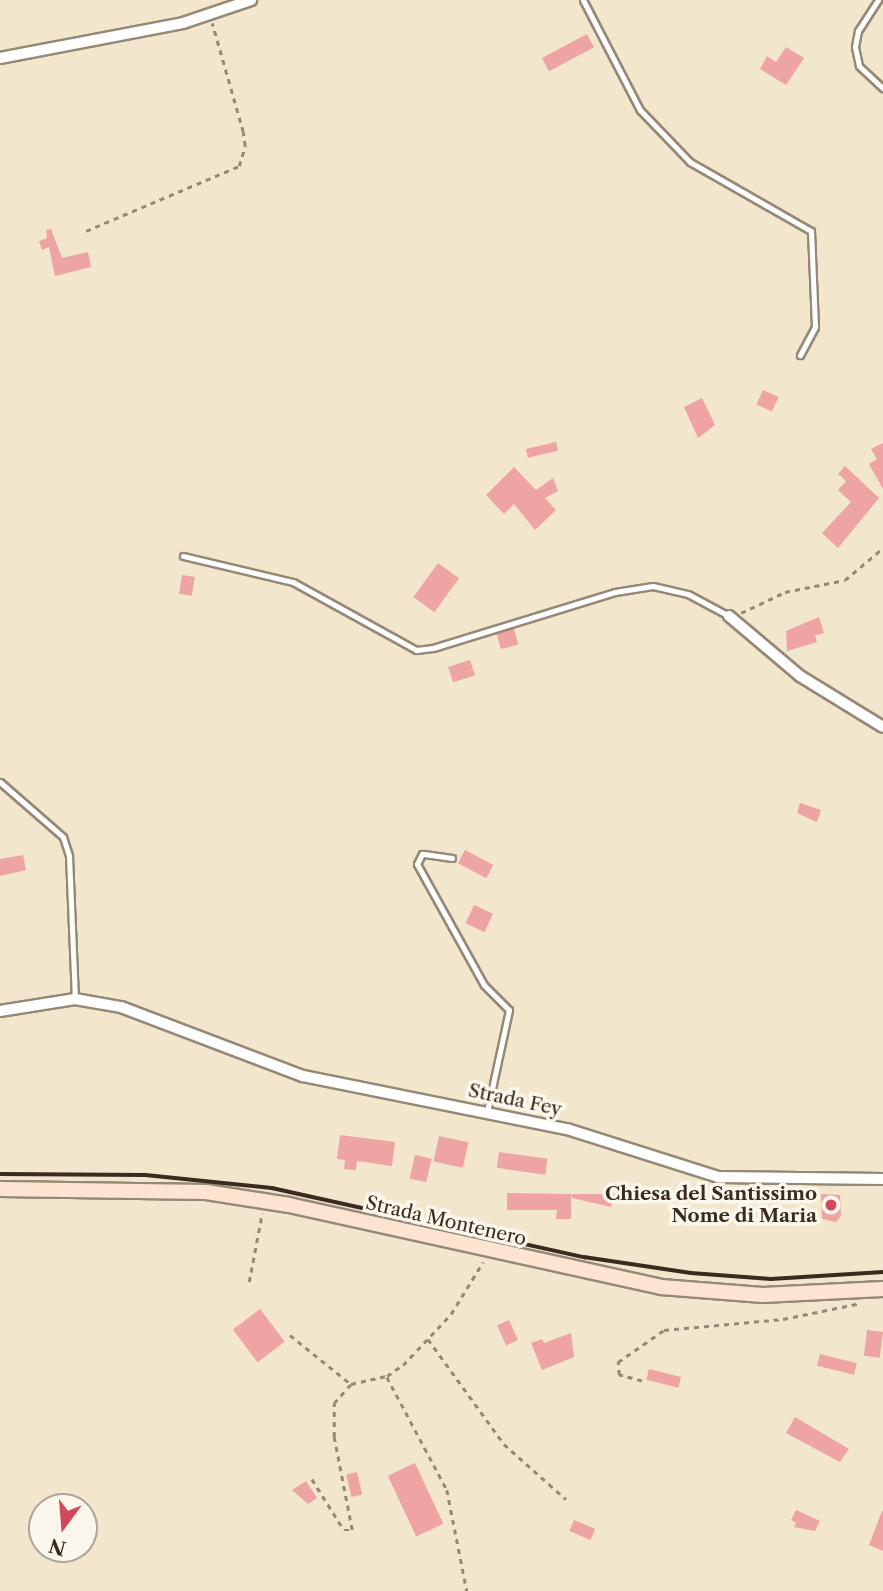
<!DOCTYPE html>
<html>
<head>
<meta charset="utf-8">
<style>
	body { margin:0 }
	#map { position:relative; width:883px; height:1591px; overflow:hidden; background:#f2e6cd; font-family:"Libre Caslon Text",serif }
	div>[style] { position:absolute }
	.building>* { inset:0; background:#eda4a2; transform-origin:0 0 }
	.path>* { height:2.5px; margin-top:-1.25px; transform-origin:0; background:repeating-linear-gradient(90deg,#968876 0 5px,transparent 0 10px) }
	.roads { filter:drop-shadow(2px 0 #968876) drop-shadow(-2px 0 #968876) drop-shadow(0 2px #968876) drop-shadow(0 -2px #968876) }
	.service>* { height:5px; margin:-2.5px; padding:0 2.5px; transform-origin:2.5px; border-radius:2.5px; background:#fff }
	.minor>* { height:10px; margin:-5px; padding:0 5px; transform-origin:5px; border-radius:5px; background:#fff }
	.secondary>* { height:14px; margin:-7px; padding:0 7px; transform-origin:7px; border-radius:7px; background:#fde4d1 }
	.rail>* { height:3.5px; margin:-1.75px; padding:0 1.75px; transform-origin:1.75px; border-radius:1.75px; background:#3b2a1e }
	.dots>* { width:19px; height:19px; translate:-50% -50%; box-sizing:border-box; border:4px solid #fbf7ec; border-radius:50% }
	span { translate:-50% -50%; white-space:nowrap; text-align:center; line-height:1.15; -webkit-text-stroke:7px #fbf7ec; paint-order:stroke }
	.street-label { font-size:19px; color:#3b2a1e }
	.poi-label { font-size:19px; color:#3b2a1e; font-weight:700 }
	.right { translate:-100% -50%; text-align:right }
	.north { position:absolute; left:28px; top:1493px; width:70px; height:70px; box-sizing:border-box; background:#fbf7ec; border:2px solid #aea59a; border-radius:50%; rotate:196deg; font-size:19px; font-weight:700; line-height:28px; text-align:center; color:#3b2a1e }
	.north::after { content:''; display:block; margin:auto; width:24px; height:32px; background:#d1495b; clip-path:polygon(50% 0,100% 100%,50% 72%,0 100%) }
</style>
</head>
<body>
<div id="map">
	<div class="building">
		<i style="left:587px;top:34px;width:15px;height:51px;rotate:62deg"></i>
		<i style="clip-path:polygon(786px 47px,804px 58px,786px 85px,760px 69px,767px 56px,776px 62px)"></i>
		<i style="clip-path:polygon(51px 229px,62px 258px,88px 252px,91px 267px,55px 276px,49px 247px,42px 250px,39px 241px,47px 238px,46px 230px)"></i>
		<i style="left:763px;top:390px;width:17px;height:16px;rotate:24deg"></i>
		<i style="clip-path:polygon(702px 398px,715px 425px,698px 438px,684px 407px)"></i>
		<i style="left:556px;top:442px;width:9px;height:31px;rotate:77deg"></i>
		<i style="clip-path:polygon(883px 443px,883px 489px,869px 464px,877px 459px,871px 449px)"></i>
		<i style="clip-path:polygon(845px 466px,879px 498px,838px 548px,822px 533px,851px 502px,838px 490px,846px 481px,838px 474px)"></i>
		<i style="clip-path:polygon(514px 467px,536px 490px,553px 478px,558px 491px,545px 498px,556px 510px,535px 530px,514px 504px,504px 514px,486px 495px)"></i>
		<i style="left:438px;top:563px;width:26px;height:42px;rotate:36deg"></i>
		<i style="left:182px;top:575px;width:13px;height:19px;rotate:9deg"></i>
		<i style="clip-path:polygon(819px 617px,824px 633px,815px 635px,817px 642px,787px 651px,786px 631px)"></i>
		<i style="left:514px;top:629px;width:16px;height:18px;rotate:75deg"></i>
		<i style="left:470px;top:660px;width:16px;height:23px;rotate:72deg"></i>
		<i style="clip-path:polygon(800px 803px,821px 810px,817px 822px,797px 813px)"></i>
		<i style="left:465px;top:850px;width:32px;height:15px;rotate:28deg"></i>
		<i style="clip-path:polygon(23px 855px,26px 870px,0 876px,0 859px)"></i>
		<i style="left:474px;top:905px;width:21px;height:20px;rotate:25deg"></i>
		<i style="clip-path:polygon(340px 1135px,395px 1142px,392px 1166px,357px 1161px,356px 1170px,344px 1169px,345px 1160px,337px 1159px)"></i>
		<i style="left:439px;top:1136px;width:30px;height:26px;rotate:12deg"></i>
		<i style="left:499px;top:1152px;width:49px;height:16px;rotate:8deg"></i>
		<i style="left:415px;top:1155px;width:17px;height:24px;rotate:13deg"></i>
		<i style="clip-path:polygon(507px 1193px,571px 1194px,571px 1219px,556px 1219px,557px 1210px,507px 1210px)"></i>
		<i style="clip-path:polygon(572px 1194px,615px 1194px,611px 1207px,572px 1198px)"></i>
		<i style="clip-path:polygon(821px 1194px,840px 1195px,841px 1216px,836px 1222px,822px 1219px)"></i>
		<i style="left:260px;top:1309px;width:41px;height:34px;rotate:53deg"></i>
		<i style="left:509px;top:1320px;width:22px;height:13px;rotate:66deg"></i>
		<i style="left:867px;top:1330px;width:16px;height:26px;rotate:7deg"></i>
		<i style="clip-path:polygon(571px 1333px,574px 1357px,542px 1370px,531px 1343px,542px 1339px,544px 1343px)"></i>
		<i style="left:820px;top:1354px;width:38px;height:12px;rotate:14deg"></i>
		<i style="left:649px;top:1369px;width:33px;height:11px;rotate:14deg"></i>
		<i style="clip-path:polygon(795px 1417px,849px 1449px,840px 1462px,786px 1433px)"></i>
		<i style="left:415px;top:1463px;width:67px;height:30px;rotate:65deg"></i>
		<i style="left:357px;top:1472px;width:23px;height:11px;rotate:77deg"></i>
		<i style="clip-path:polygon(306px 1481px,317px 1498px,308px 1504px,292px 1490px)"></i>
		<i style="clip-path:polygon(796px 1510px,820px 1521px,815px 1531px,794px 1527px,796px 1523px,791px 1520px)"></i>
		<i style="clip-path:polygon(882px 1511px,883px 1511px,883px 1551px,869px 1545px)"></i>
		<i style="left:574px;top:1520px;width:23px;height:12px;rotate:23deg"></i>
	</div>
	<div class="path">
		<i style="left:86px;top:231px;width:166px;rotate:-23deg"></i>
		<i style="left:239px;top:166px;width:21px;rotate:-73deg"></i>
		<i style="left:245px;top:146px;width:14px;rotate:-98deg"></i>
		<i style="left:243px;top:132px;width:113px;rotate:-105.9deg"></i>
		<i style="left:741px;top:613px;width:49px;rotate:-25.5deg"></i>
		<i style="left:785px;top:592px;width:61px;rotate:-11.3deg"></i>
		<i style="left:845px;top:580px;width:50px;rotate:-40.1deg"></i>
		<i style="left:249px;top:1282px;width:70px;rotate:-79.3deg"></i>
		<i style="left:290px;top:1335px;width:78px;rotate:38.8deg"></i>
		<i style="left:428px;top:1339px;width:130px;rotate:54.1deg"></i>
		<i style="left:504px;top:1444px;width:83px;rotate:41.6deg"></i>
		<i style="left:387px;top:1377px;width:128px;rotate:62deg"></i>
		<i style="left:447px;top:1490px;width:103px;rotate:78.8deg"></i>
		<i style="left:642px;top:1381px;width:24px;rotate:-165deg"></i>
		<i style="left:619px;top:1375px;width:13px;rotate:-94deg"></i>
		<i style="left:618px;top:1362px;width:56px;rotate:-34.8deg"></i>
		<i style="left:664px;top:1330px;width:120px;rotate:-5.3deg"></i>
		<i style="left:783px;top:1319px;width:76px;rotate:-11.5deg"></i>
		<i style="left:312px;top:1479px;width:60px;rotate:57.9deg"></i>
		<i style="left:344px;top:1530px;width:8px"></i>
		<i style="left:352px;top:1530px;width:95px;rotate:-101deg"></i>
		<i style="left:334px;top:1437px;width:34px;rotate:-90deg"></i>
		<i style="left:334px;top:1403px;width:25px;rotate:-48deg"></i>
		<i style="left:351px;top:1384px;width:37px;rotate:-13deg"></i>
		<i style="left:387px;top:1376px;width:19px;rotate:-35deg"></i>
		<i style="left:403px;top:1365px;width:70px;rotate:-46.7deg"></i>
		<i style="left:451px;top:1314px;width:61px;rotate:-58.4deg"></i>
	</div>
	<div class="roads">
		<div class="service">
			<i style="left:583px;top:0;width:124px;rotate:62.6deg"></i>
			<i style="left:640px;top:110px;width:72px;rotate:46.1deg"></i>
			<i style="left:690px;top:162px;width:139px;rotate:29.7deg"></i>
			<i style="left:811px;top:231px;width:96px;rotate:87.6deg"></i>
			<i style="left:815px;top:327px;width:32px;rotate:118deg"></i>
			<i style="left:878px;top:0;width:37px;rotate:123deg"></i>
			<i style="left:858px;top:31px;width:16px;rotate:101deg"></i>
			<i style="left:855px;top:47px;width:19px;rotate:78deg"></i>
			<i style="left:859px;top:66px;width:33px;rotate:43deg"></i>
			<i style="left:183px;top:556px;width:113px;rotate:13.3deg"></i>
			<i style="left:293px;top:582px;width:141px;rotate:28.9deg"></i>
			<i style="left:416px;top:650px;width:17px;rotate:-7deg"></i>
			<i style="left:433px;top:648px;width:190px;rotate:-17.1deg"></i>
			<i style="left:615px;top:592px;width:38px;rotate:-9deg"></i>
			<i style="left:653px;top:586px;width:36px;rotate:13deg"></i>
			<i style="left:688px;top:594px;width:47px;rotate:28.2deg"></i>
			<i style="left:0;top:782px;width:84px;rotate:41.1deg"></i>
			<i style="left:63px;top:837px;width:20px;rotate:72deg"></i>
			<i style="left:69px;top:856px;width:143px;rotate:87.6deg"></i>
			<i style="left:452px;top:858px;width:30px;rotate:-172deg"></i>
			<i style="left:422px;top:854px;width:11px;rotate:117deg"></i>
			<i style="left:417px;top:864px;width:138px;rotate:61deg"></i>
			<i style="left:484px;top:985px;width:35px;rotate:45deg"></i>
			<i style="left:509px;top:1010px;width:104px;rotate:102.2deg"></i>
		</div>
		<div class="minor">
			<i style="left:0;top:58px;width:186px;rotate:-10.8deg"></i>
			<i style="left:183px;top:23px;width:72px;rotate:-18.7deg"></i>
			<i style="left:729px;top:616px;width:93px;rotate:40.2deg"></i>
			<i style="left:800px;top:676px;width:97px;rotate:31.6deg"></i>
			<i style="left:0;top:1011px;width:76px;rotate:-9.1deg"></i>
			<i style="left:75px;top:999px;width:47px;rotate:9.9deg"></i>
			<i style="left:121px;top:1007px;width:195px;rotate:20.8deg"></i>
			<i style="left:303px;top:1076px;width:269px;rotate:11.4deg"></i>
			<i style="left:567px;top:1129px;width:158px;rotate:17.6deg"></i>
			<i style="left:718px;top:1177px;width:165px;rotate:0.7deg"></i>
		</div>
		<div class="secondary">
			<i style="left:0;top:1189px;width:206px;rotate:0.8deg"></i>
			<i style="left:206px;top:1192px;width:84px;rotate:8.9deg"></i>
			<i style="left:289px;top:1205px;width:381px;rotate:12.4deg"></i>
			<i style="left:661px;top:1287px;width:102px;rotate:4.5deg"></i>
			<i style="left:763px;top:1295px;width:120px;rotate:-2.9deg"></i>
		</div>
	</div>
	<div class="rail">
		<i style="left:0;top:1174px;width:145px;rotate:0.4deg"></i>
		<i style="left:145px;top:1175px;width:128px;rotate:5.8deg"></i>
		<i style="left:272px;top:1188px;width:320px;rotate:12.5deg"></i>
		<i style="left:584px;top:1257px;width:108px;rotate:8.5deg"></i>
		<i style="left:691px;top:1273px;width:80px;rotate:4.3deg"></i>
		<i style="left:771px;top:1279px;width:112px;rotate:-3.6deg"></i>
	</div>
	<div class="dots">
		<i style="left:831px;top:1205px;background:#d1495b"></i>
	</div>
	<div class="street-label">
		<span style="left:515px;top:1100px;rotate:12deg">Strada Fey</span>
		<span style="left:446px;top:1221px;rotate:13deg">Strada Montenero</span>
	</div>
	<div class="poi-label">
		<span class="right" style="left:817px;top:1205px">Chiesa del Santissimo<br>Nome di Maria</span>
	</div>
	<div class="north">N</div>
</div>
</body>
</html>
